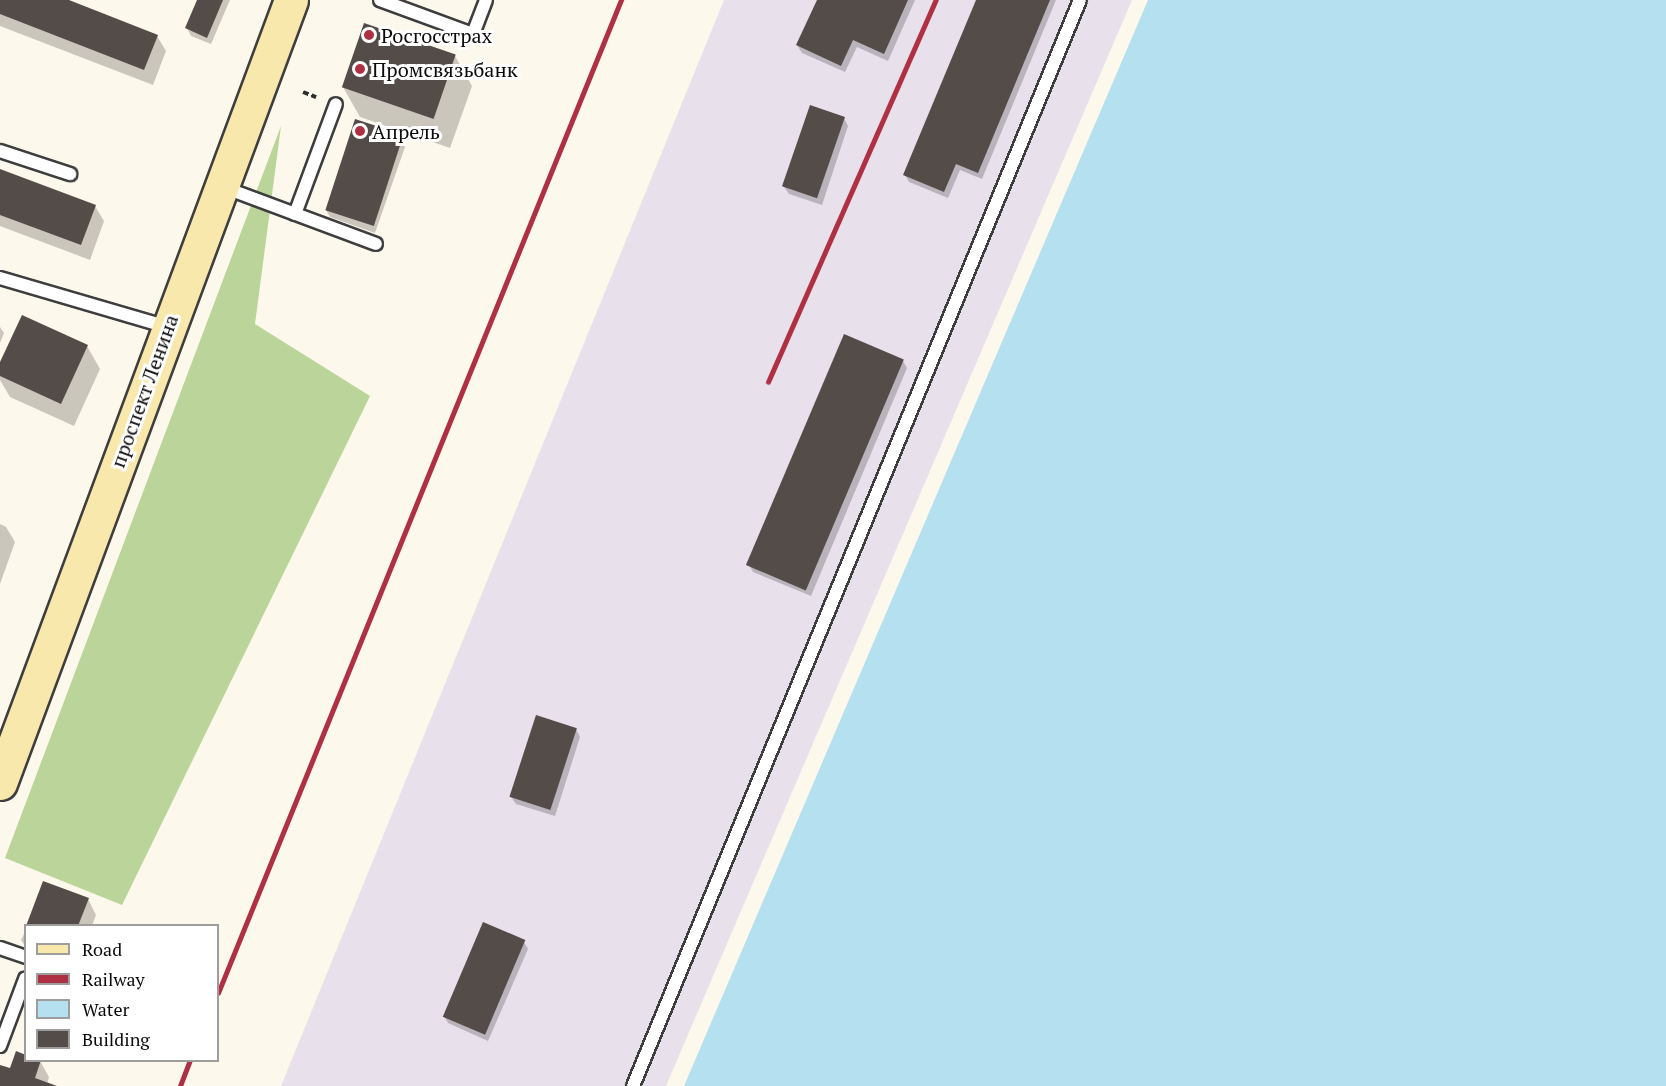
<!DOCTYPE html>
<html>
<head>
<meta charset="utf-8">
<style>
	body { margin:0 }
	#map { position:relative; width:1666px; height:1086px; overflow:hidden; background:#fdf8ec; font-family:"PT Serif",serif }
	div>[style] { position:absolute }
	.industrial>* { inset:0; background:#e8e0ea }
	.forest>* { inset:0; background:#bad499 }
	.water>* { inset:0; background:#b5e0f0 }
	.shadow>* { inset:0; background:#0003 }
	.building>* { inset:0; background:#534c49; transform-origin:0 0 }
	.path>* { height:4px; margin-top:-2px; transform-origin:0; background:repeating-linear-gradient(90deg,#2d2d2d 0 6px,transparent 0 9px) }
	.roads { filter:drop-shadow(2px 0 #3e3e3e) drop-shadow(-2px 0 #3e3e3e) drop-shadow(0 2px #3e3e3e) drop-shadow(0 -2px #3e3e3e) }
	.lane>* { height:12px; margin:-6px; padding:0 6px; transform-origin:6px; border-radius:6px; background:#fff }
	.secondary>* { height:33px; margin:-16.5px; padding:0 16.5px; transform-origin:16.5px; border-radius:16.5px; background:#f8e8ac }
	.rail>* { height:4.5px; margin:-2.25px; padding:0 2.25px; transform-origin:2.25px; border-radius:2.25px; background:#af3043 }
	.dots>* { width:16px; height:16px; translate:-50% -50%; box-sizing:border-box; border:3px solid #fff; border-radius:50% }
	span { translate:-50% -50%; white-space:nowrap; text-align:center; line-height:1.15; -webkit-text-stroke:6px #fff; paint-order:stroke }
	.poi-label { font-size:20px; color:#0b0b0b }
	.left { translate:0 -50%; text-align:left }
	.street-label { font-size:20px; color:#0b0b0b }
	.legend { position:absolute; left:24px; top:924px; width:195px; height:138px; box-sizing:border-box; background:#fff; border:2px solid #9d9d9d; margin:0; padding:8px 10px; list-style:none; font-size:18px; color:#0b0b0b }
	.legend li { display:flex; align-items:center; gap:12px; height:30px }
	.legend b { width:30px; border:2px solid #9d9d9d }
</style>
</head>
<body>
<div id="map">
	<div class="industrial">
		<i style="clip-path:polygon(724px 0,1132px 0,666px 1086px,281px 1086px)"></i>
	</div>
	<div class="forest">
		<i style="clip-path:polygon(281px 126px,255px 324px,370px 396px,122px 905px,5px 858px)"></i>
	</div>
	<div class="water">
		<i style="clip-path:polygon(1148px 0,1666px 0,1666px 1086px,684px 1086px)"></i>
	</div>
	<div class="shadow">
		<i style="clip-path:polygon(0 0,65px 0,157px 36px,166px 51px,153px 85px,0 26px)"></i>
		<i style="clip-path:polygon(198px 0,230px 0,211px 44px,191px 36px,187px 28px)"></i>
		<i style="clip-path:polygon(818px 0,915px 0,888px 61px,857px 47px,845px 72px,802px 53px,797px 45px)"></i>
		<i style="clip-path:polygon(977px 0,1056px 0,982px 179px,960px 170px,948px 198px,909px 182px,905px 175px)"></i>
		<i style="clip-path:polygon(455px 56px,472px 86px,450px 148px,360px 117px,343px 87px)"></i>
		<i style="clip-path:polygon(844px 118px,848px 126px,822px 205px,789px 194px,784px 187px)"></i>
		<i style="clip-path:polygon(402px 136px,406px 144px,375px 233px,330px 217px,326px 210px)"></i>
		<i style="clip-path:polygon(0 170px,95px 206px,104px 221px,90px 260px,0 226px)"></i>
		<i style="clip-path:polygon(0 327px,4px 333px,0 343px)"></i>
		<i style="clip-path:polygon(87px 346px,100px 369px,74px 426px,10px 397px,0 380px,0 366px)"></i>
		<i style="clip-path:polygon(903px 361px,907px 368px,811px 596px,753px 572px,749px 565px)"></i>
		<i style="clip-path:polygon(0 524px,6px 527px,15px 542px,0 584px)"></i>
		<i style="clip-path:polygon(576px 729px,580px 737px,555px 816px,516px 804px,511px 797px)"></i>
		<i style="clip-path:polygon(88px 899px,96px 915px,92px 926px,27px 926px)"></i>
		<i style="clip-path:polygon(26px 930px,26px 947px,21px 940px)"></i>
		<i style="clip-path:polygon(524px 942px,528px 949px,488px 1041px,448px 1023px,444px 1016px)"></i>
		<i style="clip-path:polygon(26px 1060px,40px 1061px,49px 1077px,47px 1084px,54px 1086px,0 1086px,0 1067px,11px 1070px)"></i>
	</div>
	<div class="building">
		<i style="clip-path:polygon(0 0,69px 0,158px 35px,144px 70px,0 14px)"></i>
		<i style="clip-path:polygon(197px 0,223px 0,207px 38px,185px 28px)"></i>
		<i style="clip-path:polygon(817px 0,908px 0,884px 54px,853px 40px,841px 66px,796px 45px)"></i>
		<i style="clip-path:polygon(976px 0,1050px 0,978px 173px,956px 164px,944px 192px,903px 175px)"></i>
		<i style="left:364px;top:23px;width:97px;height:68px;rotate:19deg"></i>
		<i style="left:810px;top:105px;width:37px;height:86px;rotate:19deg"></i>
		<i style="left:355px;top:119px;width:51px;height:96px;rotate:18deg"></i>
		<i style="clip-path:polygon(0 169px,96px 205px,81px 245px,0 215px)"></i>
		<i style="clip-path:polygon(22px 315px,88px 345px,61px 404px,0 376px,0 362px)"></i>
		<i style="left:844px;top:334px;width:65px;height:251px;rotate:23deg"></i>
		<i style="left:536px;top:715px;width:43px;height:86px;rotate:18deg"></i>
		<i style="clip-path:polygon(43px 881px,89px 898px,78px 926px,26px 926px)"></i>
		<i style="left:483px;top:922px;width:46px;height:103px;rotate:23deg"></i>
		<i style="clip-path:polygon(16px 1051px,26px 1055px,26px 1060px,41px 1060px,35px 1078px,57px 1086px,0 1086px,0 1065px,10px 1068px)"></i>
	</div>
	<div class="path">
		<i style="left:303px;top:92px;width:14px;rotate:21deg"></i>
	</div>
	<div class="roads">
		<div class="lane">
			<i style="left:380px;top:0;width:99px;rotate:20.1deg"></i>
			<i style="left:473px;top:34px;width:36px;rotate:-69deg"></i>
			<i style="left:0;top:151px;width:74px;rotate:18.2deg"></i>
			<i style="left:223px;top:187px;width:163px;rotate:20.4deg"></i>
			<i style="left:295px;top:214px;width:117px;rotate:-69.6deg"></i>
			<i style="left:0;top:278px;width:175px;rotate:16.3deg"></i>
			<i style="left:0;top:948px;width:28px;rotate:19deg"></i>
			<i style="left:0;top:1046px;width:72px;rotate:-69.5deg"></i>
			<i style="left:633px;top:1086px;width:1174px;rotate:-67.63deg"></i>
		</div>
		<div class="secondary">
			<i style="left:0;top:783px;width:835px;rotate:-69.61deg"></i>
		</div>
	</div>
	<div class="rail">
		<i style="left:768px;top:382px;width:417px;rotate:-66.3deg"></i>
		<i style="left:218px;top:993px;width:1072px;rotate:-67.91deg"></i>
		<i style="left:180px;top:1086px;width:28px;rotate:-69deg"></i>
	</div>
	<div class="dots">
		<i style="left:369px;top:35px;background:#af3043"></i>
		<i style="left:360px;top:69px;background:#af3043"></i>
		<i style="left:360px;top:131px;background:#af3043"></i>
	</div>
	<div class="poi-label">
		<span class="left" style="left:381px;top:35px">Росгосстрах</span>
		<span class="left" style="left:372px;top:69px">Промсвязьбанк</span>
		<span class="left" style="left:372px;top:131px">Апрель</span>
	</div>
	<div class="street-label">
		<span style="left:144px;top:391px;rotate:-70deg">проспект Ленина</span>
	</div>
	<ul class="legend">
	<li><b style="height:8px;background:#f8e8ac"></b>Road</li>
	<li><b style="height:8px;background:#af3043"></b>Railway</li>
	<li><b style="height:16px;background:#b5e0f0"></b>Water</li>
	<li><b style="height:16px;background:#534c49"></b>Building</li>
	</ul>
</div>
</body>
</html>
